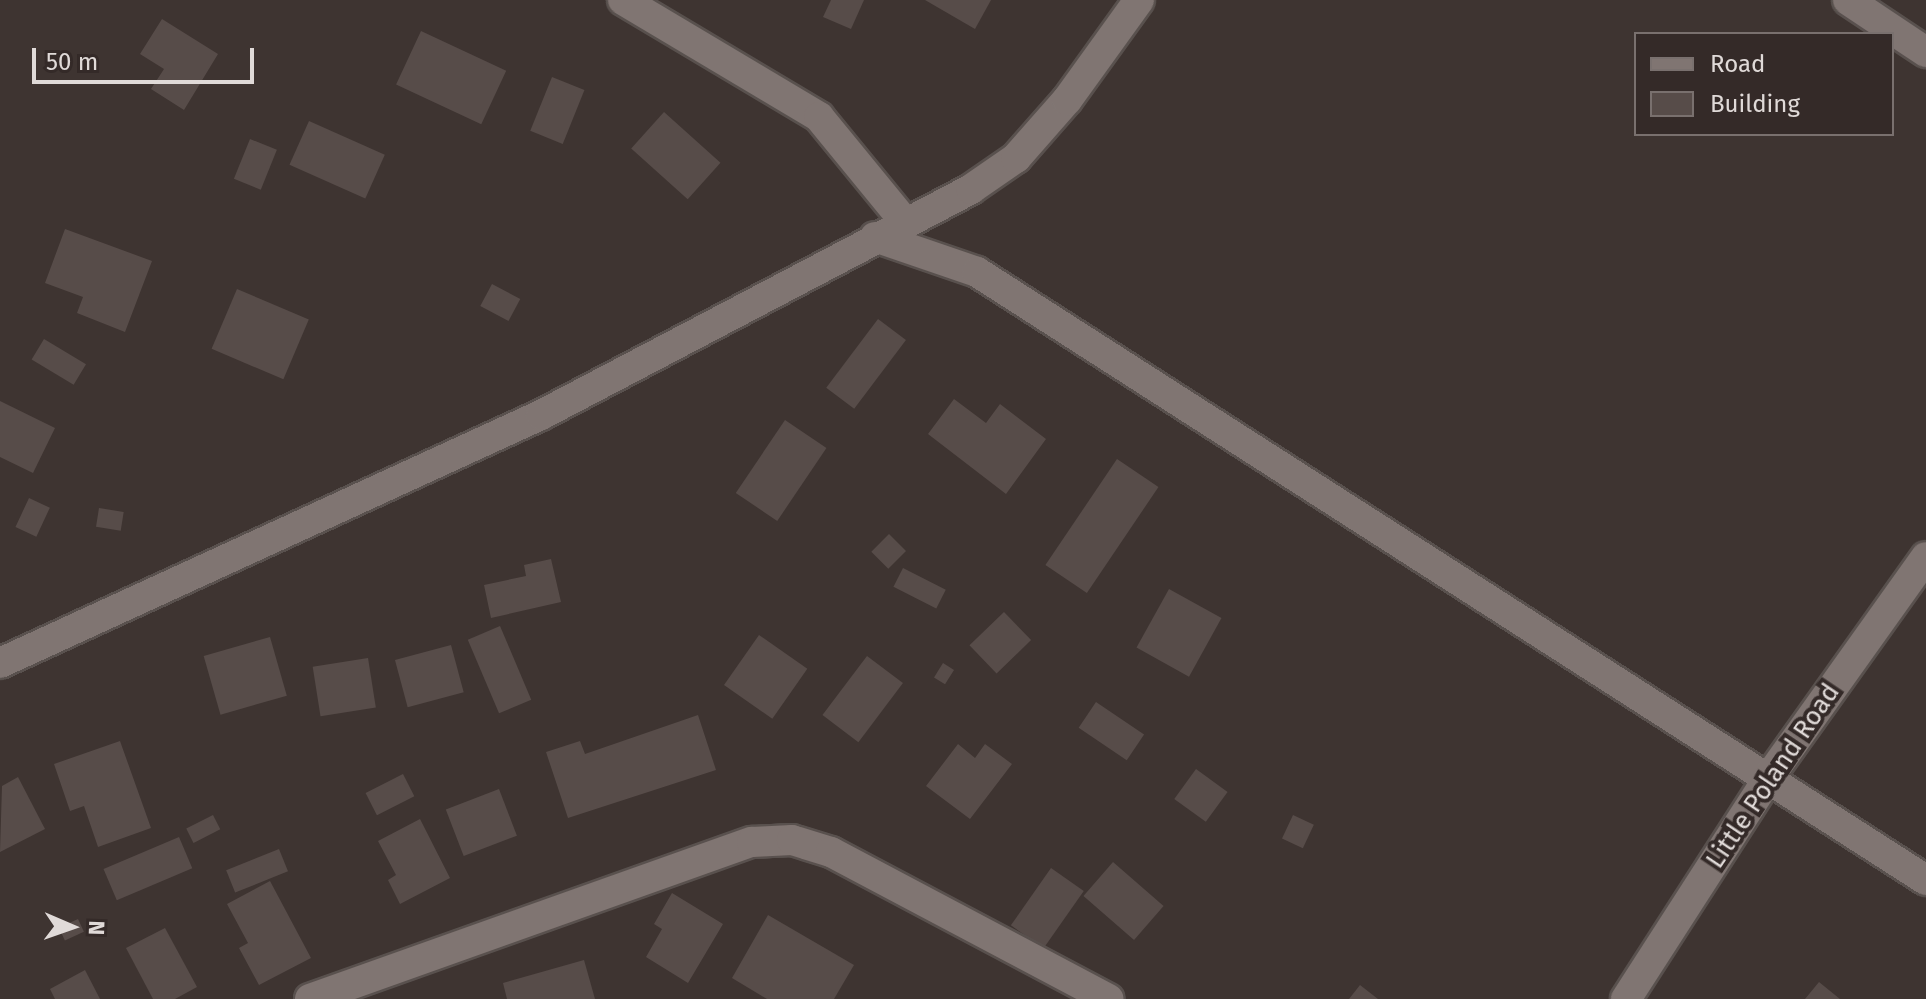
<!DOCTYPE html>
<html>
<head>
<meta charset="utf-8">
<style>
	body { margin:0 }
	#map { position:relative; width:1926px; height:999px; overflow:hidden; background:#3e3431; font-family:"Fira Sans",sans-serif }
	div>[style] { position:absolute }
	.building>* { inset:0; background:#574c49; transform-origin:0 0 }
	.roads { filter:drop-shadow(2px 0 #59514e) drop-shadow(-2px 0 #59514e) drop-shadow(0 2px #59514e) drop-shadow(0 -2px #59514e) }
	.minor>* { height:30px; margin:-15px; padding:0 15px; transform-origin:15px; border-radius:15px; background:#807572 }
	span { translate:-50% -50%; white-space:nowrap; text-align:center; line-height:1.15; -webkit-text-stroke:8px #342a28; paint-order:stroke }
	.street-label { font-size:26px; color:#e0dad8 }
	.legend { position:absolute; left:1634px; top:32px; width:260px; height:104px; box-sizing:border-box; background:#342a28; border:2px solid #79706e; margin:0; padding:10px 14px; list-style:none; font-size:24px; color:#e0dad8 }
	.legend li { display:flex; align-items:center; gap:16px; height:40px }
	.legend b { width:40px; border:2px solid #79706e }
	.north { position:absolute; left:32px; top:887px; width:80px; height:80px; -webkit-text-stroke:6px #342a28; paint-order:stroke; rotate:92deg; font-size:22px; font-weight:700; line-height:32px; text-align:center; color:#e0dad8 }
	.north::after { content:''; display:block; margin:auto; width:28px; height:36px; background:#e0dad8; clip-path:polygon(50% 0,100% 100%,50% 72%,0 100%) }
	.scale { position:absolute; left:32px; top:48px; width:222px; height:36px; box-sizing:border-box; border:4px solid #e0dad8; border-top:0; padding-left:10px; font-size:24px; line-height:28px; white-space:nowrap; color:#e0dad8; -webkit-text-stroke:6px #342a28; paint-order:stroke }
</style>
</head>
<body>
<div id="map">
	<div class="building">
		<i style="clip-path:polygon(831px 0,864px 0,851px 29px,823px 17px)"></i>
		<i style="clip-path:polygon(925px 0,991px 0,975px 29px)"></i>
		<i style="clip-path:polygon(162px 19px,218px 54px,184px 110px,151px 89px,164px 69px,140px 54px)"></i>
		<i style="left:421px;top:31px;width:94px;height:59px;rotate:25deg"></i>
		<i style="left:552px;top:77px;width:35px;height:58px;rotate:22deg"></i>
		<i style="left:664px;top:112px;width:76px;height:49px;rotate:42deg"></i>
		<i style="left:309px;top:121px;width:83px;height:48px;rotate:24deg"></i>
		<i style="left:250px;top:139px;width:29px;height:43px;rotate:22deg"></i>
		<i style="clip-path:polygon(65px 229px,152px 261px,125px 332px,77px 313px,83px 297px,45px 283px)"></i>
		<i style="left:492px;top:284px;width:32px;height:25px;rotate:28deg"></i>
		<i style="left:237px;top:289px;width:78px;height:65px;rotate:23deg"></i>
		<i style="left:878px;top:319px;width:35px;height:86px;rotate:37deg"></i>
		<i style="left:44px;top:339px;width:49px;height:24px;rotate:31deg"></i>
		<i style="clip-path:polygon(954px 399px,986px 423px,1000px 404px,1046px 439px,1006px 494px,928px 434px)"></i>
		<i style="clip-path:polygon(0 401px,55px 428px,33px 473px,0 457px)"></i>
		<i style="left:785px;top:420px;width:50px;height:88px;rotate:34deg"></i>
		<i style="left:1117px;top:459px;width:50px;height:128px;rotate:34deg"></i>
		<i style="left:29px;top:498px;width:23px;height:32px;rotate:25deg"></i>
		<i style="left:99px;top:508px;width:25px;height:19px;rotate:9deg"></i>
		<i style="left:889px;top:534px;width:24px;height:25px;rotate:45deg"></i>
		<i style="clip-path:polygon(551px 559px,561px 602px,491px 618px,484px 585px,526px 576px,524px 565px)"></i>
		<i style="left:903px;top:568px;width:48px;height:21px;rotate:27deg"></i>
		<i style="left:1169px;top:589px;width:60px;height:67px;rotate:29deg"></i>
		<i style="left:1004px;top:612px;width:39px;height:48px;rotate:46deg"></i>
		<i style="left:500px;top:626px;width:80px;height:35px;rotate:67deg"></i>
		<i style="left:759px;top:635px;width:59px;height:61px;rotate:35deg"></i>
		<i style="left:270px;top:637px;width:61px;height:69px;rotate:74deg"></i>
		<i style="left:451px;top:645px;width:49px;height:58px;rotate:75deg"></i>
		<i style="left:867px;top:656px;width:45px;height:74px;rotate:37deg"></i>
		<i style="left:368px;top:658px;width:50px;height:56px;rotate:81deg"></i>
		<i style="left:943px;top:663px;width:13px;height:17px;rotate:32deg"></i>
		<i style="left:1096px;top:702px;width:58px;height:31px;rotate:34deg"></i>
		<i style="clip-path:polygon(698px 715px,716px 770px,568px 818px,546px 752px,580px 741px,585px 754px)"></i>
		<i style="clip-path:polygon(120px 741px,151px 828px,98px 847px,84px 806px,70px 811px,54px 764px)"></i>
		<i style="clip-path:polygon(958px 744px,975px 758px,985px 744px,1012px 764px,970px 819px,926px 786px)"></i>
		<i style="left:1196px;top:769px;width:39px;height:37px;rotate:36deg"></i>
		<i style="left:403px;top:774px;width:25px;height:42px;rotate:63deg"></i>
		<i style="clip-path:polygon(18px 777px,45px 829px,0 852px,2px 786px)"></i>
		<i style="left:499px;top:789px;width:50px;height:57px;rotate:69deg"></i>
		<i style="left:213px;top:815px;width:16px;height:30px;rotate:63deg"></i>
		<i style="left:1293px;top:815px;width:23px;height:26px;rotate:25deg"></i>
		<i style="clip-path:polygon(420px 819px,450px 878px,400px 904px,388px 880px,396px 875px,378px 841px)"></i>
		<i style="left:179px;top:837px;width:34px;height:82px;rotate:67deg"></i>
		<i style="left:279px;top:849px;width:24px;height:57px;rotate:68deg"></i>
		<i style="left:1113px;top:862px;width:67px;height:45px;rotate:41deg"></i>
		<i style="left:1051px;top:868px;width:40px;height:70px;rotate:35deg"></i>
		<i style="clip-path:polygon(270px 881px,311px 958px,259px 985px,239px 948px,248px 943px,227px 904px)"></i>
		<i style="clip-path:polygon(672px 893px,723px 924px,688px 983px,646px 957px,662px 929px,654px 924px)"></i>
		<i style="clip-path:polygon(768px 915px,854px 965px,834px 999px,767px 999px,732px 978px)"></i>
		<i style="left:78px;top:919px;width:14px;height:21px;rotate:65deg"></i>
		<i style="clip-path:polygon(165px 928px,197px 987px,175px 999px,153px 999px,126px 948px)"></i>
		<i style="clip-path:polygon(584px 960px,595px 999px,507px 999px,503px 983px)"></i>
		<i style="clip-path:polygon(85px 970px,100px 999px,55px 999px,50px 989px)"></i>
		<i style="clip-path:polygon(1819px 982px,1840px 999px,1805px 999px)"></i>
		<i style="clip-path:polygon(1360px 985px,1378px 999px,1349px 999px)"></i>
	</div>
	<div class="roads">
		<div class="minor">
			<i style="left:623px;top:0;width:228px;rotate:30.8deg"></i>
			<i style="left:819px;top:117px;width:136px;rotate:50.7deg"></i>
			<i style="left:1848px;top:0;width:94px;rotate:33.7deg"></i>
			<i style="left:875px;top:237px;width:108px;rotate:18.9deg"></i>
			<i style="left:977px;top:272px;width:1127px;rotate:32.65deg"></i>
			<i style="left:0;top:663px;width:595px;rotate:-24.63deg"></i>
			<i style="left:541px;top:415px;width:486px;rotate:-27.7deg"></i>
			<i style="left:971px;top:189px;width:55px;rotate:-34.6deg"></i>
			<i style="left:1016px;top:158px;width:77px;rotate:-48.7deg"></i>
			<i style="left:1067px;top:100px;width:123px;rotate:-54.2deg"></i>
			<i style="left:310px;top:999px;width:469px;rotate:-19.6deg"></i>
			<i style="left:752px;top:842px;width:40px;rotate:-2.9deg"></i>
			<i style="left:792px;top:840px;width:41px;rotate:17.1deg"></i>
			<i style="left:831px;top:852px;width:314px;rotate:27.9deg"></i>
			<i style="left:1626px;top:999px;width:264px;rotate:-57.2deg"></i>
			<i style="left:1769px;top:777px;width:270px;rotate:-54.5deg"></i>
		</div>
	</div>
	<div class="street-label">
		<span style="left:1773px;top:776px;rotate:-56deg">Little Poland Road</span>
	</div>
	<ul class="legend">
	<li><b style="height:10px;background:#807572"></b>Road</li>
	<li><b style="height:22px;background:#574c49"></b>Building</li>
	</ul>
	<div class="north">N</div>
	<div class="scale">50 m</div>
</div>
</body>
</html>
